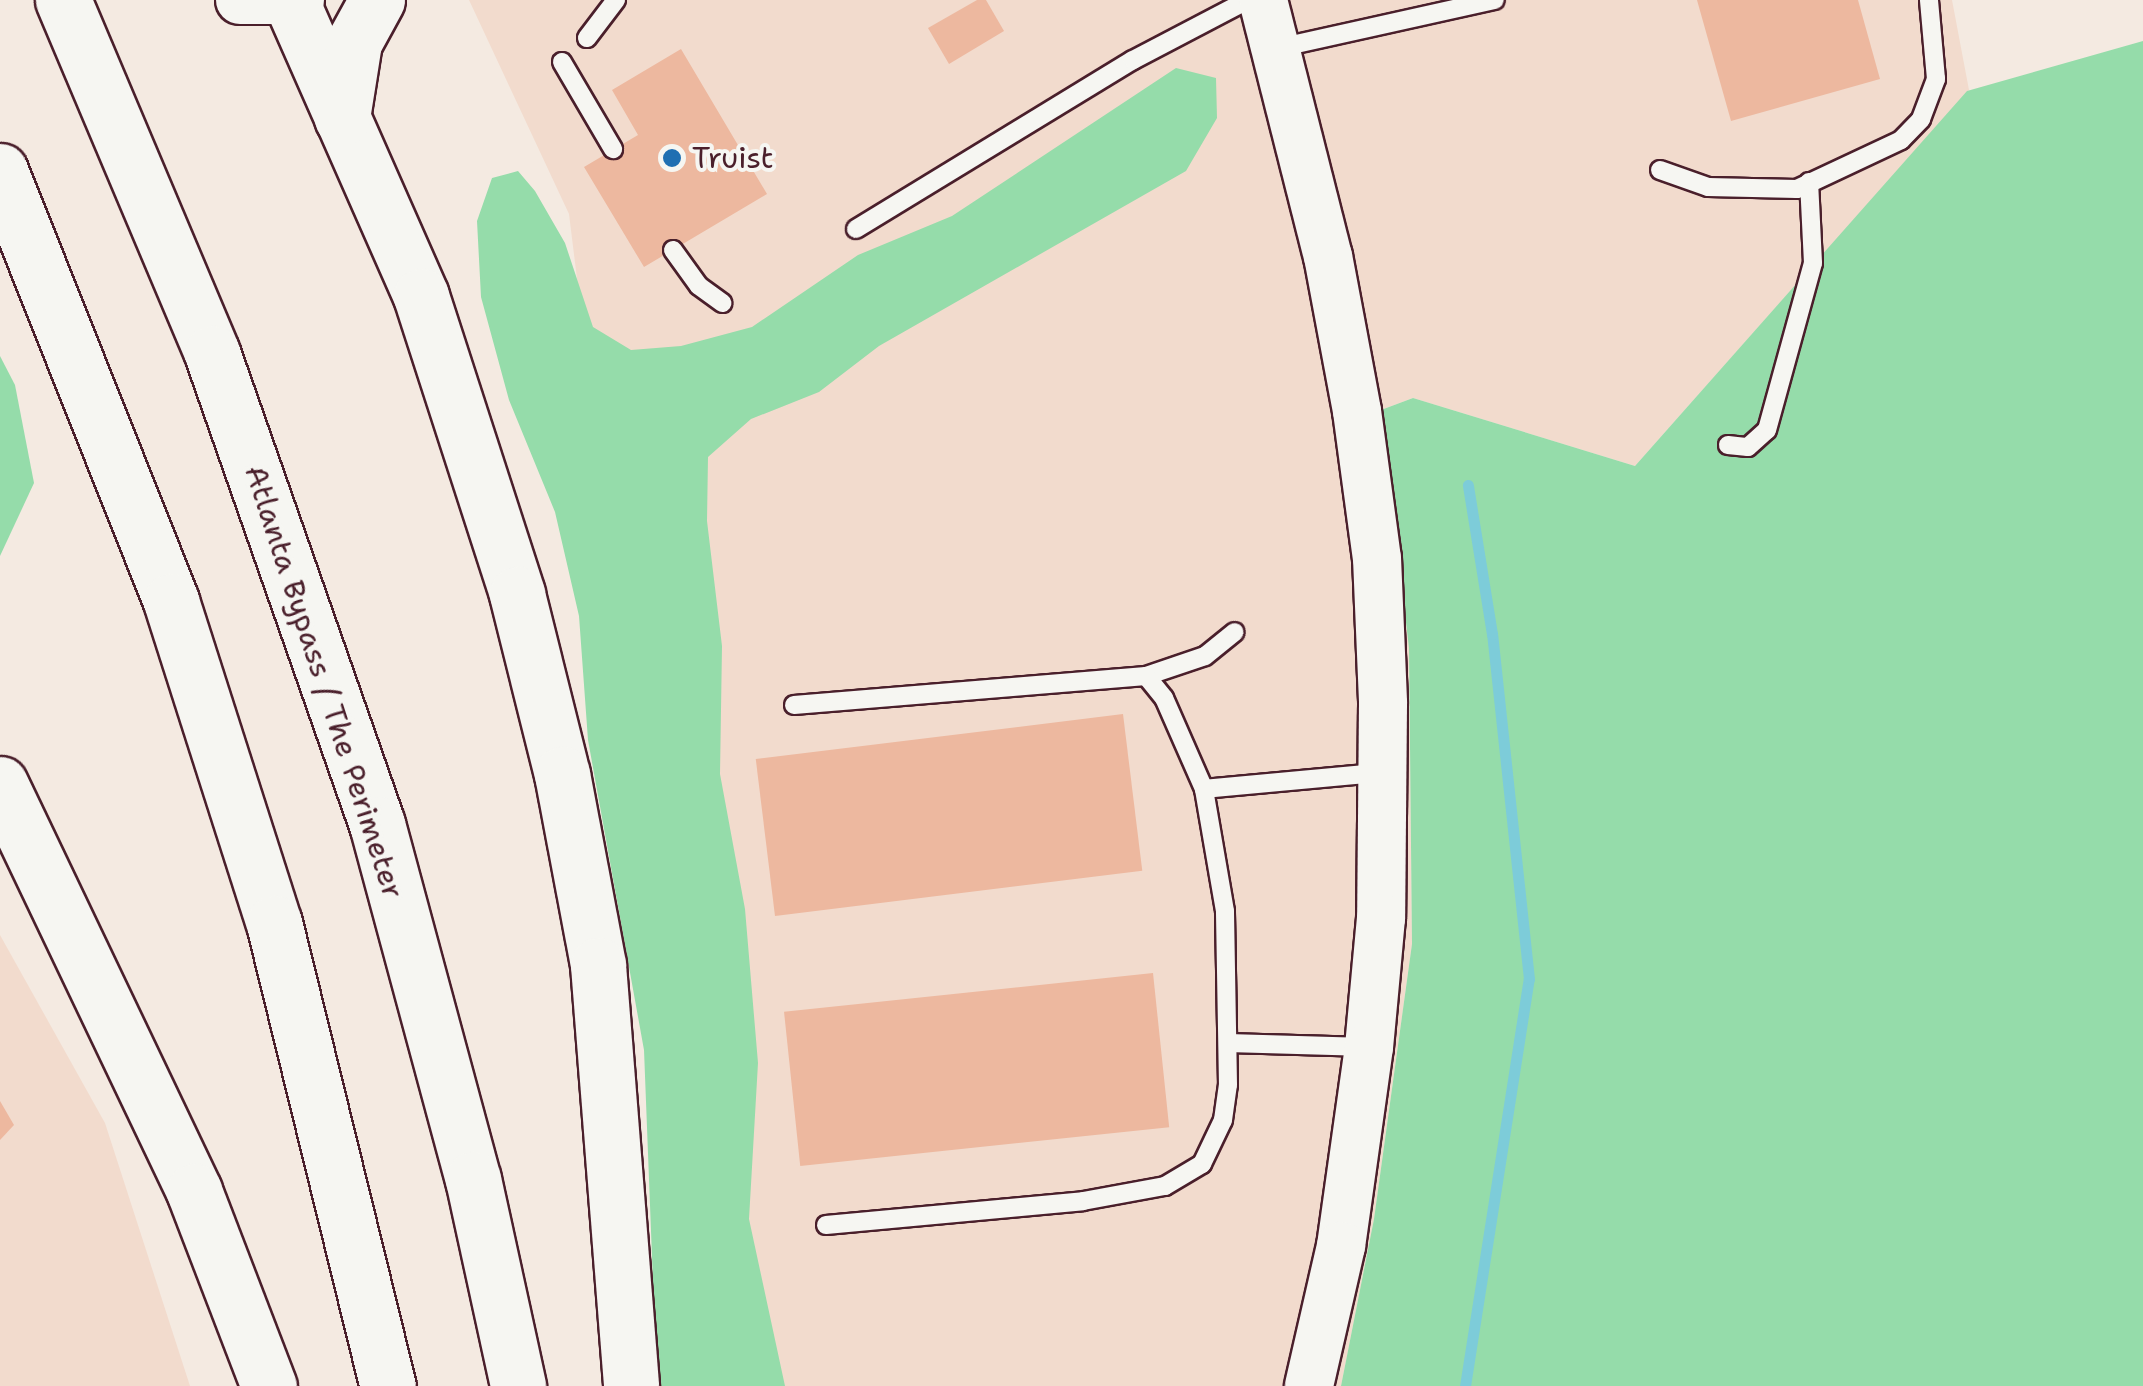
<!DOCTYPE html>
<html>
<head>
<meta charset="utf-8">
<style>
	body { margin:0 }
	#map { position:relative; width:2143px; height:1386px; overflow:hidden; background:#f4eae1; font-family:"Shantell Sans",sans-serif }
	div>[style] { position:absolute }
	.built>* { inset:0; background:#f2dbcd }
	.green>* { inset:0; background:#95dcaa }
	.stream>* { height:11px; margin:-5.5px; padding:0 5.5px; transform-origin:5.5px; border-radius:5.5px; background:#7dccd9 }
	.building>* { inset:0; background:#edb89f; transform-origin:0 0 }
	.roads { filter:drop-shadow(2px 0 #4a1f2b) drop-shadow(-2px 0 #4a1f2b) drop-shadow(0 2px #4a1f2b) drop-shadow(0 -2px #4a1f2b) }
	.lane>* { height:18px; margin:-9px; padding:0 9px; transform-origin:9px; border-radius:9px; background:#f6f6f2 }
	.secondary>* { height:48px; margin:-24px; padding:0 24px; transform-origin:24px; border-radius:24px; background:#f6f6f2 }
	.highway>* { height:55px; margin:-27.5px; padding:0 27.5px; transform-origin:27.5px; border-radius:27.5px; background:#f6f6f2 }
	.dots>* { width:28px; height:28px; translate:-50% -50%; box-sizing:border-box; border:5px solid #f6f6f2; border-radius:50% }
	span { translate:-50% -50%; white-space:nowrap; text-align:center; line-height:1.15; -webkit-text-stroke:8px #f6f6f2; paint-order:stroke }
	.poi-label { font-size:30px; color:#4a1f2b }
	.left { translate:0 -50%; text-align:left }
	.street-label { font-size:30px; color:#4a1f2b }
</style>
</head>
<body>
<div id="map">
	<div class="built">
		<i style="clip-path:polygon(469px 0,1952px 0,1969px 90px,1635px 466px,1413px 398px,1381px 410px,1409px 648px,1412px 944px,1374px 1219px,1341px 1386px,714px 1386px,569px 214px)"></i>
		<i style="clip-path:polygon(0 935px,105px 1123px,190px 1386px,0 1386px)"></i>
	</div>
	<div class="green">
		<i style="clip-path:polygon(2143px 41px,2143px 1386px,1341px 1386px,1374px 1219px,1412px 944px,1409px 648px,1381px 410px,1413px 398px,1635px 466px,1967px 91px)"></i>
		<i style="clip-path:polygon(1176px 68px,1216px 78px,1217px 118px,1186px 171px,879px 346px,819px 392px,751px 419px,708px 457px,707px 521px,722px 646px,720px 774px,745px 909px,758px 1063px,749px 1219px,785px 1386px,657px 1386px,644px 1050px,588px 740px,579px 616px,555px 512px,509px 400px,481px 297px,477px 221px,492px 178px,518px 171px,535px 191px,565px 243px,593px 327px,631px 350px,681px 346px,752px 327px,858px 255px,952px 216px)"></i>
		<i style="clip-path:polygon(0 356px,15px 385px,34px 483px,0 556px)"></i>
	</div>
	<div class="stream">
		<i style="left:1465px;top:1386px;width:412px;rotate:-81.1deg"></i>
		<i style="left:1529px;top:979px;width:347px;rotate:-96.1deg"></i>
		<i style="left:1492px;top:634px;width:151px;rotate:-99.2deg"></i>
	</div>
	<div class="building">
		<i style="clip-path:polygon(977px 0,986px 0,1004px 31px,949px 64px,928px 28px)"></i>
		<i style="clip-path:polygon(1697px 0,1858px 0,1880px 79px,1731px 121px)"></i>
		<i style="clip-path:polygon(681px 49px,767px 194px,644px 267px,584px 167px,638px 135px,612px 90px)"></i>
		<i style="left:1123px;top:714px;width:158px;height:370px;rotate:83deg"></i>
		<i style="left:1153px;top:973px;width:155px;height:371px;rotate:84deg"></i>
		<i style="clip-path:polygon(0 1101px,14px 1125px,0 1140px)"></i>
	</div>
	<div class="roads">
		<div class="lane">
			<i style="left:587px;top:38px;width:48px;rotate:-52.7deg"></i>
			<i style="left:1278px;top:48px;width:222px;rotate:-12.5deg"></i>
			<i style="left:562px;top:62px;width:101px;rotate:59.6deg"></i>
			<i style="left:1660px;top:170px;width:51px;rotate:19.5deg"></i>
			<i style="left:1708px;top:187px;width:89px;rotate:1.3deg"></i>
			<i style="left:1797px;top:189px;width:115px;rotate:-25.2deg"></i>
			<i style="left:1901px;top:140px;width:29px;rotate:-46deg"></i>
			<i style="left:1921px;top:119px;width:43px;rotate:-69.4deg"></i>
			<i style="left:1936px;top:79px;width:79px;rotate:-95.1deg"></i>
			<i style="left:856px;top:229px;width:324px;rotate:-31.4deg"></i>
			<i style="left:1133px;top:60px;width:130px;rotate:-27.6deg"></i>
			<i style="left:673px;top:250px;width:44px;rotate:54.2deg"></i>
			<i style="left:699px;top:286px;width:29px;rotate:36deg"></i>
			<i style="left:1728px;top:445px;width:20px;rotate:6deg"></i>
			<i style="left:1748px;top:447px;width:25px;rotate:-42deg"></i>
			<i style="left:1767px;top:430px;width:173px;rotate:-74.6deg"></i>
			<i style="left:1813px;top:263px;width:81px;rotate:-92.8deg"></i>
			<i style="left:794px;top:705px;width:353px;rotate:-4.7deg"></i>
			<i style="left:1146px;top:676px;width:62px;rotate:-18.7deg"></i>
			<i style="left:1205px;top:656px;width:38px;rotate:-39deg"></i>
			<i style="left:1204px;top:789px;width:175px;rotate:-5.3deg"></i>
			<i style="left:1228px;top:1043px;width:139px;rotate:1.6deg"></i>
			<i style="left:826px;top:1225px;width:258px;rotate:-5.3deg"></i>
			<i style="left:1083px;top:1201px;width:83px;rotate:-10.4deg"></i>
			<i style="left:1165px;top:1186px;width:43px;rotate:-30.7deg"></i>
			<i style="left:1202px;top:1164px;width:49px;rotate:-64.5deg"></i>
			<i style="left:1223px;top:1120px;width:35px;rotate:-82deg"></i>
			<i style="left:1228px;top:1085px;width:174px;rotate:-91deg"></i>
			<i style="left:1225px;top:911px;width:124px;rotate:-99.8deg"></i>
			<i style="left:1204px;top:789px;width:99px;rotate:-113.7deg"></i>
			<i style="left:1164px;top:698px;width:28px;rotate:-129deg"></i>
		</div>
		<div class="secondary">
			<i style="left:240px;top:0;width:60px"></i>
			<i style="left:1263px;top:0;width:264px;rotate:75.8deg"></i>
			<i style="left:1328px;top:256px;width:158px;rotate:79.4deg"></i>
			<i style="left:1357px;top:411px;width:148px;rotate:82.3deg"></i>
			<i style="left:1377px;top:558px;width:146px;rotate:87.6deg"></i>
			<i style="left:1383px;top:704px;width:214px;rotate:90.5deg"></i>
			<i style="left:1381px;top:918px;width:130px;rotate:95.3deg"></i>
			<i style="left:1369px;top:1047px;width:201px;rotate:98deg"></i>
			<i style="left:1341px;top:1246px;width:144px;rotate:102.9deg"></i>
		</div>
		<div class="highway">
			<i style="left:63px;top:0;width:383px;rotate:67.1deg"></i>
			<i style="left:212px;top:353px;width:499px;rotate:70.7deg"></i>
			<i style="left:377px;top:824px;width:368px;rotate:74.9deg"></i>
			<i style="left:473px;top:1179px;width:212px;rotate:77.7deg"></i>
			<i style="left:291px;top:1px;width:322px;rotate:66.2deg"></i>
			<i style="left:421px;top:296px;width:313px;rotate:72.1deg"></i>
			<i style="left:517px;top:594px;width:186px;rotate:76deg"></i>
			<i style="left:562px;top:774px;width:194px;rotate:79.3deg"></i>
			<i style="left:598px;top:965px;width:422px;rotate:85.5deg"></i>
			<i style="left:342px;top:118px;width:77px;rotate:-81deg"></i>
			<i style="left:354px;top:42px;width:48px;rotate:-61.3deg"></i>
			<i style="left:0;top:171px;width:463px;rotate:68.3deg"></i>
			<i style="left:171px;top:601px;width:338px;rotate:72.3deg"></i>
			<i style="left:274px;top:923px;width:477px;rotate:76.2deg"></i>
			<i style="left:0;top:784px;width:451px;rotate:64.5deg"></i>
			<i style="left:194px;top:1191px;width:209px;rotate:69deg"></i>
		</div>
	</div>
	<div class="dots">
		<i style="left:672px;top:158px;background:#1f6fb2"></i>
	</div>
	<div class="poi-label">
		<span class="left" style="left:692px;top:158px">Truist</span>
	</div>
	<div class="street-label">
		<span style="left:324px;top:682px;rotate:72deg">Atlanta Bypass / The Perimeter</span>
	</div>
</div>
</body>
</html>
